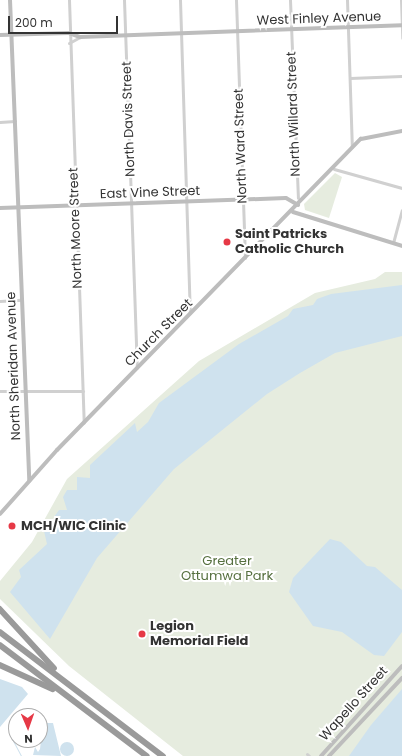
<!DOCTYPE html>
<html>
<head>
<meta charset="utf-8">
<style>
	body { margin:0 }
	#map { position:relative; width:402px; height:756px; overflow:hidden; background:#fff; font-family:Poppins,sans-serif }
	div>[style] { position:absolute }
	.green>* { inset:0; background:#e6ecdf }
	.water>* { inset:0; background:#cfe2ee }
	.round { border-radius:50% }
	.stream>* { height:1px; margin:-0.5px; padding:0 0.5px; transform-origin:0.5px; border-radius:0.5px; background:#cfe2ee }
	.street>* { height:3px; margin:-1.5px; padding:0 1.5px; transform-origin:1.5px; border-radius:1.5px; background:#d0d0d0 }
	.secondary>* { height:4px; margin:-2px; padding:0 2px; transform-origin:2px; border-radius:2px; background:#bdbdbd }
	.highway>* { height:5.5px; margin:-2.75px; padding:0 2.75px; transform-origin:2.75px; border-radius:2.75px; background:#9a9a9a }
	.dots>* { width:11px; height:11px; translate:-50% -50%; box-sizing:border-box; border:2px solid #fff; border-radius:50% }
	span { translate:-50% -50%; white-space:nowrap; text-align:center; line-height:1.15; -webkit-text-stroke:4px #fff; paint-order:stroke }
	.street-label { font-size:13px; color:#333 }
	.poi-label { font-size:13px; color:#333; font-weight:700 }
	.left { translate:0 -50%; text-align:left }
	.park-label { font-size:13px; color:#56703f }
	.north { position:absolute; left:8px; top:708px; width:40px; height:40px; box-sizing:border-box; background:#fff; border:1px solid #adadad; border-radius:50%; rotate:178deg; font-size:11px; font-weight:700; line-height:16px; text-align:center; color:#333 }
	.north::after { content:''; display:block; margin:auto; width:14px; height:18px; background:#e63946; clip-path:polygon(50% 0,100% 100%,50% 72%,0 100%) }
	.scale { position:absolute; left:8px; top:16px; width:110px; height:18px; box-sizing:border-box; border:2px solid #333; border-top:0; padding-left:5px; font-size:12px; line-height:14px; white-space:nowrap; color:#333; -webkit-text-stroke:3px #fff; paint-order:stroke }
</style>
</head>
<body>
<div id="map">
	<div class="green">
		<i style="clip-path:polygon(335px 173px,342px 177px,329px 218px,305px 210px,304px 204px)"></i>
		<i style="clip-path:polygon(385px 272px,402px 272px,402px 756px,183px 756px,69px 666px,0 599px,0 581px,32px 542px,67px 479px,199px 361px,315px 293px,375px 279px)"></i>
	</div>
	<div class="water">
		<i style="clip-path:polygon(402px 285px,402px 336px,335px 353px,300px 373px,267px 394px,174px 469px,97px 558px,50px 639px,10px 592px,21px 577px,19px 570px,47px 544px,44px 531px,54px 527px,54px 517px,59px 510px,67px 510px,63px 497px,67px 490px,77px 490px,77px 477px,90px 478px,90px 465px,135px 423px,137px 432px,148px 422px,159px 403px,239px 344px,288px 316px,293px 309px,313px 305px,317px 299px,331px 294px)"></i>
		<i style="clip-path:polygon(330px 539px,341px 542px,367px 566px,375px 567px,402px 590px,402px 632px,384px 656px,374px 655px,342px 632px,313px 626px,289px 592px,293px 578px)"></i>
		<i style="clip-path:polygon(0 679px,22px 687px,28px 694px,0 727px)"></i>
		<i style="clip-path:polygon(402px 689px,402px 756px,349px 756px,371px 725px)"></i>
		<i style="clip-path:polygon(43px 723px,53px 723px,61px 756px,33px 755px,35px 747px,38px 752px,40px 749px)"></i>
		<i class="round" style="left:60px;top:742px;width:14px;height:14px"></i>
	</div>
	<div class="stream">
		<i style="left:10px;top:735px;width:24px;rotate:62deg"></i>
	</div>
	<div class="street">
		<i style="left:69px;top:0;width:423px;rotate:88deg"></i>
		<i style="left:124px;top:0;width:368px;rotate:88deg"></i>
		<i style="left:180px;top:0;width:313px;rotate:88.2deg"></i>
		<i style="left:236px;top:0;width:258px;rotate:88deg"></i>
		<i style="left:290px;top:0;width:198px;rotate:87.7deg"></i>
		<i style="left:347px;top:0;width:147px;rotate:88.1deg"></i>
		<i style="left:401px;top:0;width:38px;rotate:88deg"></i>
		<i style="left:69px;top:43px;width:13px;rotate:-29deg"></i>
		<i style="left:350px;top:78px;width:52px;rotate:-2.2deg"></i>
		<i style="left:0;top:122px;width:15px;rotate:-4deg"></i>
		<i style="left:334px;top:169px;width:71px;rotate:15.6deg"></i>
		<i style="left:393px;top:243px;width:34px;rotate:-75deg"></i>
		<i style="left:0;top:301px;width:22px;rotate:-3deg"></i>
		<i style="left:0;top:391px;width:83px"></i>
		<i style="left:307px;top:754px;width:3px;rotate:45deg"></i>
	</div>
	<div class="secondary">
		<i style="left:10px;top:0;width:481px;rotate:87.7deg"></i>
		<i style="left:0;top:35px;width:69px;rotate:-1.7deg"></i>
		<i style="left:69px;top:33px;width:12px;rotate:20deg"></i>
		<i style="left:80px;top:37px;width:322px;rotate:-2.1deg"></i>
		<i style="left:0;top:208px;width:286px;rotate:-2deg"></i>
		<i style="left:286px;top:198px;width:14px;rotate:30deg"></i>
		<i style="left:293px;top:212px;width:114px;rotate:17.3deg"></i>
		<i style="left:0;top:514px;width:86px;rotate:-48.3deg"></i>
		<i style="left:57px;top:450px;width:435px;rotate:-45.7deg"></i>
		<i style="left:361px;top:139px;width:42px;rotate:-11deg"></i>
		<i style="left:321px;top:756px;width:121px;rotate:-48deg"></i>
		<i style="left:329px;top:756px;width:107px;rotate:-46.9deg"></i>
	</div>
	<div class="highway">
		<i style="left:0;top:609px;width:80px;rotate:47.5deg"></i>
		<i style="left:0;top:632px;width:205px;rotate:37.3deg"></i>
		<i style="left:0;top:645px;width:184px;rotate:37.1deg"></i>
		<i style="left:0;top:665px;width:58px;rotate:24.4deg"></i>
	</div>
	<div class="dots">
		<i style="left:227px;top:242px;background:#e63946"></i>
		<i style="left:12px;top:526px;background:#e63946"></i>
		<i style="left:142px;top:634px;background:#e63946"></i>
	</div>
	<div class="street-label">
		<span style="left:319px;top:19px;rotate:-2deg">West Finley Avenue</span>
		<span style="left:294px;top:114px;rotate:-92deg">North Willard Street</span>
		<span style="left:129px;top:119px;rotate:-92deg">North Davis Street</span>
		<span style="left:241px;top:146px;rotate:-92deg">North Ward Street</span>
		<span style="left:150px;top:193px;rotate:-2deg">East Vine Street</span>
		<span style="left:76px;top:228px;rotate:-92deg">North Moore Street</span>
		<span style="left:159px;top:333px;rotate:-45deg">Church Street</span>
		<span style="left:14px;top:366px;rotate:-92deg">North Sheridan Avenue</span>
		<span style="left:354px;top:704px;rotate:-48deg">Wapello Street</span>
	</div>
	<div class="poi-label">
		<span class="left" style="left:235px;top:242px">Saint Patricks<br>Catholic Church</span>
		<span class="left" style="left:21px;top:526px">MCH/WIC Clinic</span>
		<span class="left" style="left:150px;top:634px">Legion<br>Memorial Field</span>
	</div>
	<div class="park-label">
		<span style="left:227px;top:569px">Greater<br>Ottumwa Park</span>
	</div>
	<div class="north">N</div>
	<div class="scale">200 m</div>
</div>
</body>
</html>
